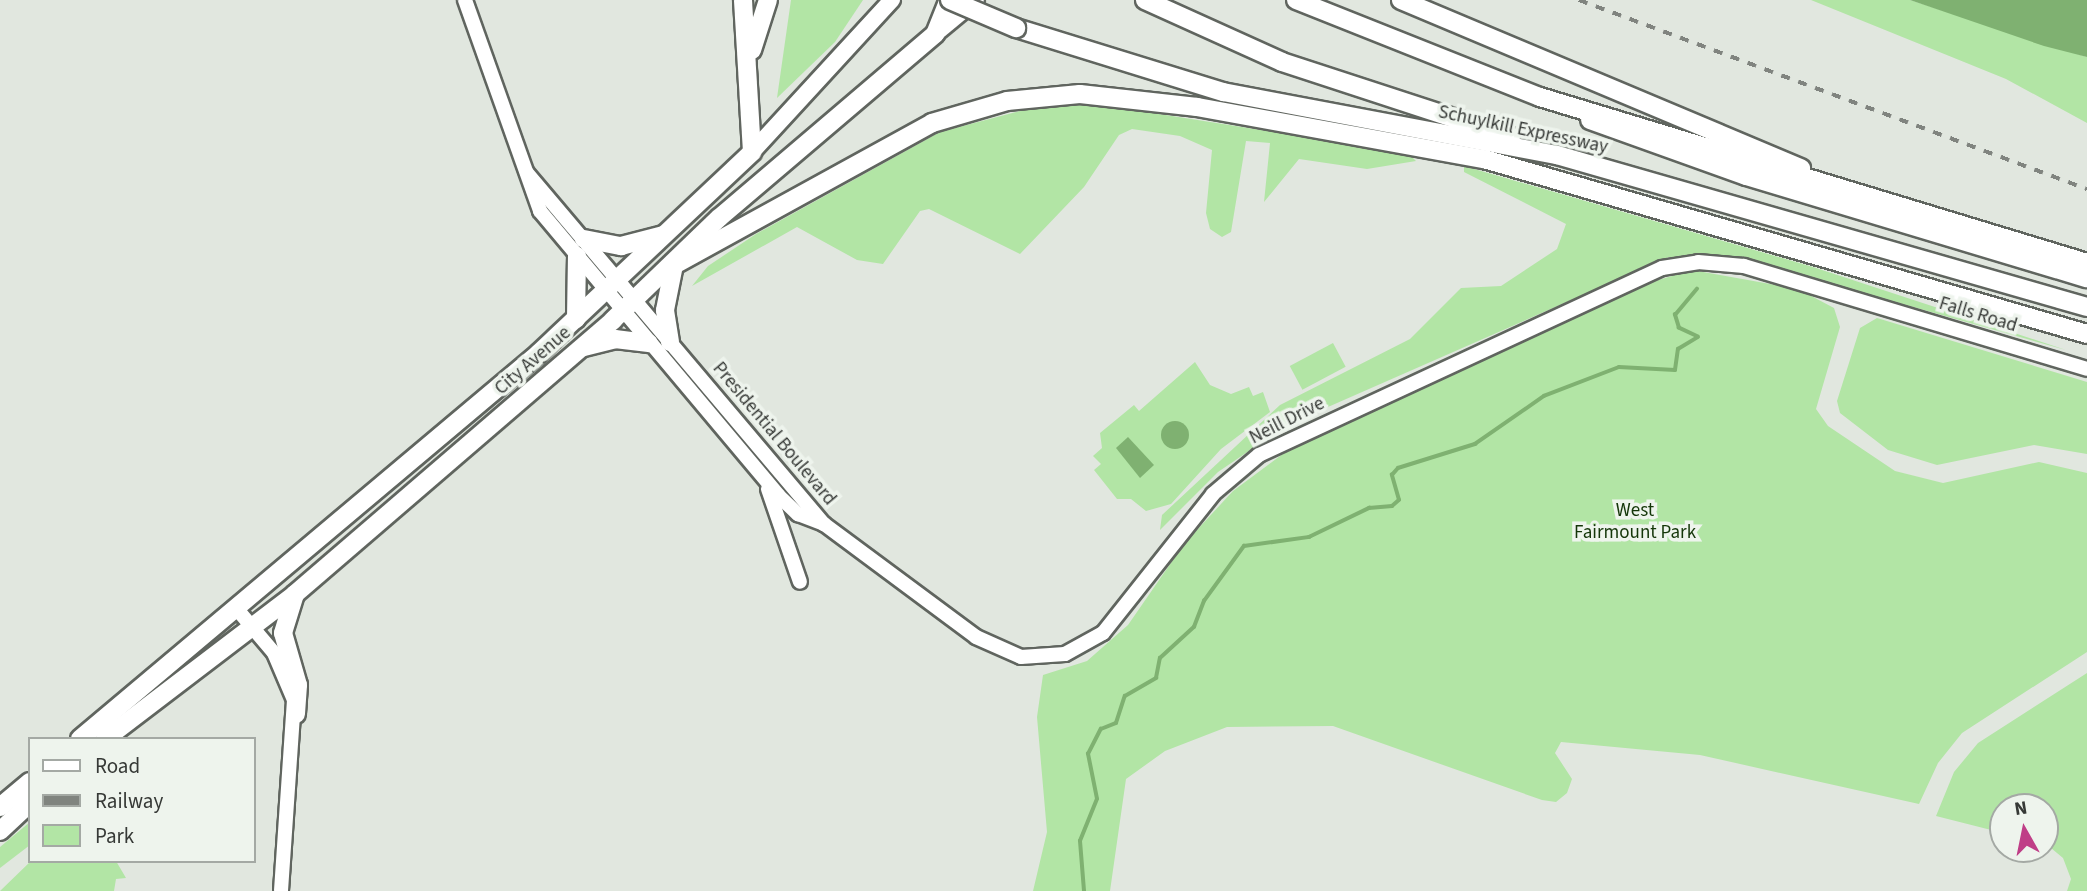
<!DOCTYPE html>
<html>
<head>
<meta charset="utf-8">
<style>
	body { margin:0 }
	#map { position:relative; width:2087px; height:891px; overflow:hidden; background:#e1e7df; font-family:"Source Sans 3",sans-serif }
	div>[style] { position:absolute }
	.green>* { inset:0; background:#b2e5a5; transform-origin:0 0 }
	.water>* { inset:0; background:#7fb171 }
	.round { border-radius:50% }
	.stream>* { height:3.5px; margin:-1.75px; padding:0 1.75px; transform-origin:1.75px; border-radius:1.75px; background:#7fb171 }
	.roads { filter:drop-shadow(2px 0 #60655f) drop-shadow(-2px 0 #60655f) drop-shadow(0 2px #60655f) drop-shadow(0 -2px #60655f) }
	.secondary>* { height:14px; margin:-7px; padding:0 7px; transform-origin:7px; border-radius:7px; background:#fff }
	.primary>* { height:16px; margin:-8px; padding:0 8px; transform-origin:8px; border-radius:8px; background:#fff }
	.highway>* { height:18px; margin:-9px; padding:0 9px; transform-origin:9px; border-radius:9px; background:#fff }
	.rail>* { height:3.5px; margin-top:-1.75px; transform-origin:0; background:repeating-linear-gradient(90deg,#80847f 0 9px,transparent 0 18px) }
	.bridges { filter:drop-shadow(2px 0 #60655f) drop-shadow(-2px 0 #60655f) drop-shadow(0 2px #60655f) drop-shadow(0 -2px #60655f) }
	.highway-bridge>* { height:18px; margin:-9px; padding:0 9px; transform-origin:9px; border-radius:9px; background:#fff }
	span { translate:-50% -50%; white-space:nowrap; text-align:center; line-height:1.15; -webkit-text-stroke:7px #eef4ed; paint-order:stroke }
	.street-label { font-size:19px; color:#363936 }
	.park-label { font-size:19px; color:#143609 }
	.legend { position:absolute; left:28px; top:737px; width:228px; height:126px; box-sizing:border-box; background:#eef4ed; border:2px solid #a4a9a4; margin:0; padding:9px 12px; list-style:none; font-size:21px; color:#363936 }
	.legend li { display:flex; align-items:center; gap:14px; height:35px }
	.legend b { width:35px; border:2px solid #a4a9a4 }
	.north { position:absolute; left:1989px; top:793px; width:70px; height:70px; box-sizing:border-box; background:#eef4ed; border:2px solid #a4a9a4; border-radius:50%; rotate:351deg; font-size:19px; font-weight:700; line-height:28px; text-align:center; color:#363936 }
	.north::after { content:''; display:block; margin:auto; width:24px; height:32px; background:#bf3e87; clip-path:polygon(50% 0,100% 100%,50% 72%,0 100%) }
</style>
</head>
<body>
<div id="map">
	<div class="green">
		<i style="clip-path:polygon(791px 0,863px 0,835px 42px,777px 98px)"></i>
		<i style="clip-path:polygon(1811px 0,1910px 0,2087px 57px,2087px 123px,2006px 79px)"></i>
		<i style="clip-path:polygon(1096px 104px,1408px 153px,1416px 161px,1367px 169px,1299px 159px,1264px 202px,1270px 143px,1246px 141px,1231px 232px,1222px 237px,1210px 229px,1206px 213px,1212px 150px,1180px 136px,1132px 129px,1119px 135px,1084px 187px,1020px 254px,929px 209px,920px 211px,883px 264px,857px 260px,797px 227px,692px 286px,708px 266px,756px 234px,940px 132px,1035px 107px)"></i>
		<i style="clip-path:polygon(1464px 166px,1813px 267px,2066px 350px,1742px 259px,1669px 257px,1287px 425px,1218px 472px,1160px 530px,1162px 515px,1280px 405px,1410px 339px,1461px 288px,1501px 286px,1557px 249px,1566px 224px,1464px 172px)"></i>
		<i style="clip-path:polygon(1692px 270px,1798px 289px,1834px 308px,1840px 327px,1816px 409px,1828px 426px,1895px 471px,1943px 483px,2039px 462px,2087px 473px,2087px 652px,1962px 733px,1938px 763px,1919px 804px,1700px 755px,1561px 742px,1555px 753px,1572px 779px,1567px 793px,1556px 802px,1542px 800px,1333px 726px,1227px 727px,1165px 751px,1126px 779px,1110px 891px,1033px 891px,1047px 832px,1037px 717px,1043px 675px,1087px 661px,1128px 625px,1184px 544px,1233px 491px,1292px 447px,1635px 287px)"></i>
		<i style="clip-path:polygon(1877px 318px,2087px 382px,2087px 454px,2034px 445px,1937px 465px,1888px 450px,1840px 413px,1837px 401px,1860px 328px)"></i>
		<i style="left:1333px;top:343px;width:27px;height:49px;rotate:62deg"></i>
		<i style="clip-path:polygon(1195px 362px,1210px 385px,1231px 394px,1249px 387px,1253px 396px,1263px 392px,1270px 412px,1221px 449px,1171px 504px,1146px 511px,1131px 499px,1117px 499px,1094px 470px,1101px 464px,1093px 456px,1102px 448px,1100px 433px,1134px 405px,1139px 411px)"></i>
		<i style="clip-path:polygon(2087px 673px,2087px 891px,2067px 891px,2071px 879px,2063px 858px,2045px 843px,2045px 807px,2003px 807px,2003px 833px,1936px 816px,1954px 772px,1978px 743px)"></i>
		<i style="clip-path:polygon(30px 822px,30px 845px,0 868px,0 847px)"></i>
		<i style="clip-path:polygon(31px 861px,116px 861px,126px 878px,116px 879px,114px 891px,0 891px)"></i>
	</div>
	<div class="water">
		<i style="clip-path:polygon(1910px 0,2087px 0,2087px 57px,2044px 46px)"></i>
		<i class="round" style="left:1161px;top:421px;width:28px;height:28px"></i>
		<i style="clip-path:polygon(1128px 437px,1154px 465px,1140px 478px,1116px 448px)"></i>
	</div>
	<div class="stream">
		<i style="left:1084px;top:891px;width:50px;rotate:-94.6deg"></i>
		<i style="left:1080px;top:841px;width:45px;rotate:-68deg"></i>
		<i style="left:1097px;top:799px;width:46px;rotate:-101.3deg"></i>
		<i style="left:1088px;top:754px;width:28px;rotate:-63deg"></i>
		<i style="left:1101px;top:729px;width:16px;rotate:-22deg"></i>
		<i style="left:1116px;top:723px;width:28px;rotate:-72deg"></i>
		<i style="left:1125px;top:696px;width:36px;rotate:-30deg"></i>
		<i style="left:1156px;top:678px;width:20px;rotate:-79deg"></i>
		<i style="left:1160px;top:658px;width:46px;rotate:-42.4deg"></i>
		<i style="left:1194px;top:627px;width:28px;rotate:-69deg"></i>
		<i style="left:1204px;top:601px;width:68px;rotate:-54deg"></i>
		<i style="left:1244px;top:546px;width:66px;rotate:-7.9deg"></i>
		<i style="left:1309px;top:537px;width:67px;rotate:-25.8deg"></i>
		<i style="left:1369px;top:508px;width:23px;rotate:-5deg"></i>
		<i style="left:1392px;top:506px;width:9px;rotate:-41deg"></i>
		<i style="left:1399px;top:500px;width:26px;rotate:-106deg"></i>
		<i style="left:1392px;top:475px;width:9px;rotate:-49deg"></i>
		<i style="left:1398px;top:468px;width:81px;rotate:-17.3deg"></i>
		<i style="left:1475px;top:444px;width:84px;rotate:-34.8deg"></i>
		<i style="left:1544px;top:396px;width:80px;rotate:-21.1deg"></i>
		<i style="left:1619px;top:367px;width:56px;rotate:3.1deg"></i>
		<i style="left:1675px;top:370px;width:21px;rotate:-82deg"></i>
		<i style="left:1678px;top:349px;width:23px;rotate:-31deg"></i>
		<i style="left:1698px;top:337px;width:21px;rotate:-155deg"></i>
		<i style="left:1679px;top:328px;width:14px;rotate:-107deg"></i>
		<i style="left:1675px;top:315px;width:34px;rotate:-50deg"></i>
	</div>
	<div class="roads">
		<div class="secondary">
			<i style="left:465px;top:0;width:224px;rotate:70.4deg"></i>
			<i style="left:540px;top:211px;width:371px;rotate:50deg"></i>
			<i style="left:778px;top:495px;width:28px;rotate:44deg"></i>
			<i style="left:798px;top:514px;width:28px;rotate:21deg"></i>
			<i style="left:527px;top:173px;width:460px;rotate:49.8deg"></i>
			<i style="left:824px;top:524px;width:189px;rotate:36.6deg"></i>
			<i style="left:976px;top:637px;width:49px;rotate:24deg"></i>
			<i style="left:1021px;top:657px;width:44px;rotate:-3.9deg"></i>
			<i style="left:1065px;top:654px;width:43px;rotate:-28.9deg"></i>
			<i style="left:1103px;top:633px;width:177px;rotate:-51.6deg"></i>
			<i style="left:1213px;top:494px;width:60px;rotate:-40.3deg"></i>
			<i style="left:1259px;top:455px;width:444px;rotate:-24.9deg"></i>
			<i style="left:1662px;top:268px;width:36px;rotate:-9deg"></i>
			<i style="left:1698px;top:262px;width:46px;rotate:5deg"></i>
			<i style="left:1744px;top:266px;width:358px;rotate:16.7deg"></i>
			<i style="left:768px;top:489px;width:98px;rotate:71deg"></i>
			<i style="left:236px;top:608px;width:59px;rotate:49.8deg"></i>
			<i style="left:274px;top:653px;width:51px;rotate:66.9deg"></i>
			<i style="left:294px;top:700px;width:191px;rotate:93.9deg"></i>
		</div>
		<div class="primary">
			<i style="left:935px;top:34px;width:53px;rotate:-39.7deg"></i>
			<i style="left:752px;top:152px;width:207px;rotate:-47.4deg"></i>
		</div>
		<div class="highway">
			<i style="left:1145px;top:0;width:150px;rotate:24.3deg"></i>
			<i style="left:1282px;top:62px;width:241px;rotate:18.1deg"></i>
			<i style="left:1296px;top:0;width:263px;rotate:21.7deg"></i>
			<i style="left:1540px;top:97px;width:572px;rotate:16.88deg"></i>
			<i style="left:1401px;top:0;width:434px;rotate:22.8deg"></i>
			<i style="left:1016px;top:28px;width:217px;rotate:17.2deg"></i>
			<i style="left:1223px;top:92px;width:340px;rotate:10.7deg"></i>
			<i style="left:1557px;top:155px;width:551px;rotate:16deg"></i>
			<i style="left:752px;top:50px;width:52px;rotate:-72.3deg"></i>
			<i style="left:1590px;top:120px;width:166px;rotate:19.7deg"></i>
			<i style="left:1746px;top:176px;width:356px;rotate:16.7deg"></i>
			<i style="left:584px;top:239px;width:38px;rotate:11deg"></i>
			<i style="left:621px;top:246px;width:43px;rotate:-14.7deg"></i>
			<i style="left:576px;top:319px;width:63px;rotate:-89.1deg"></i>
			<i style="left:670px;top:342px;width:32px;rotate:-99deg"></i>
			<i style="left:665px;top:310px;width:46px;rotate:-78.7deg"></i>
			<i style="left:674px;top:265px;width:294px;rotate:-28.8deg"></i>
			<i style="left:932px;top:123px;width:78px;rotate:-16.3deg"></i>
			<i style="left:1007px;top:101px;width:73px;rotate:-5.5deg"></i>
			<i style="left:1080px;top:94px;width:118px;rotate:6.3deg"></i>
			<i style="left:1197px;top:107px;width:292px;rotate:10.3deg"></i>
			<i style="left:1484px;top:159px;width:628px;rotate:16.18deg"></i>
			<i style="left:584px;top:347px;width:32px;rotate:-14deg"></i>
			<i style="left:615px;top:339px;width:34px;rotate:7deg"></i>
			<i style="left:295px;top:594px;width:41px;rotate:107.1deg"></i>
			<i style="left:283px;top:633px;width:54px;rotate:73.9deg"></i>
			<i style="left:298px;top:685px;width:29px;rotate:94deg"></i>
			<i style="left:80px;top:739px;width:600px;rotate:-40.06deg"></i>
			<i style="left:539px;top:353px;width:293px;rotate:-43.3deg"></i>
			<i style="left:752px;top:152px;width:152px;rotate:-93.4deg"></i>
			<i style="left:105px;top:739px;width:239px;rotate:-37.3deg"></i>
			<i style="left:295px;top:594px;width:420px;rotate:-40.7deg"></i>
			<i style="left:613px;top:320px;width:147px;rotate:-43.9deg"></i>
			<i style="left:719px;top:218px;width:284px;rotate:-40.4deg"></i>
			<i style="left:935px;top:34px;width:37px;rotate:-68deg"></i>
			<i style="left:0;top:807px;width:39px;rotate:-40deg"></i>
			<i style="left:0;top:831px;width:41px;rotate:-43deg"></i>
		</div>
	</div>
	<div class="rail">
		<i style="left:1579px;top:0;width:542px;rotate:20.41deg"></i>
	</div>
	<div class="bridges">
		<div class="highway-bridge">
			<i style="left:950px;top:0;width:72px;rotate:23deg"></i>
		</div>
	</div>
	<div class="street-label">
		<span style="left:1523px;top:130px;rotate:12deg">Schuylkill Expressway</span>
		<span style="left:1978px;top:315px;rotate:17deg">Falls Road</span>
		<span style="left:533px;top:361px;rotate:-41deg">City Avenue</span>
		<span style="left:1287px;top:421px;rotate:-27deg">Neill Drive</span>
		<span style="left:774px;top:434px;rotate:50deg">Presidential Boulevard</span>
	</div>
	<div class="park-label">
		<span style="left:1635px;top:522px">West<br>Fairmount Park</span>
	</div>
	<ul class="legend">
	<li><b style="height:9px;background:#fff"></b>Road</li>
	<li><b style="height:9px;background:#80847f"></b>Railway</li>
	<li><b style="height:19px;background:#b2e5a5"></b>Park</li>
	</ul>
	<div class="north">N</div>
</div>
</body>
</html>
